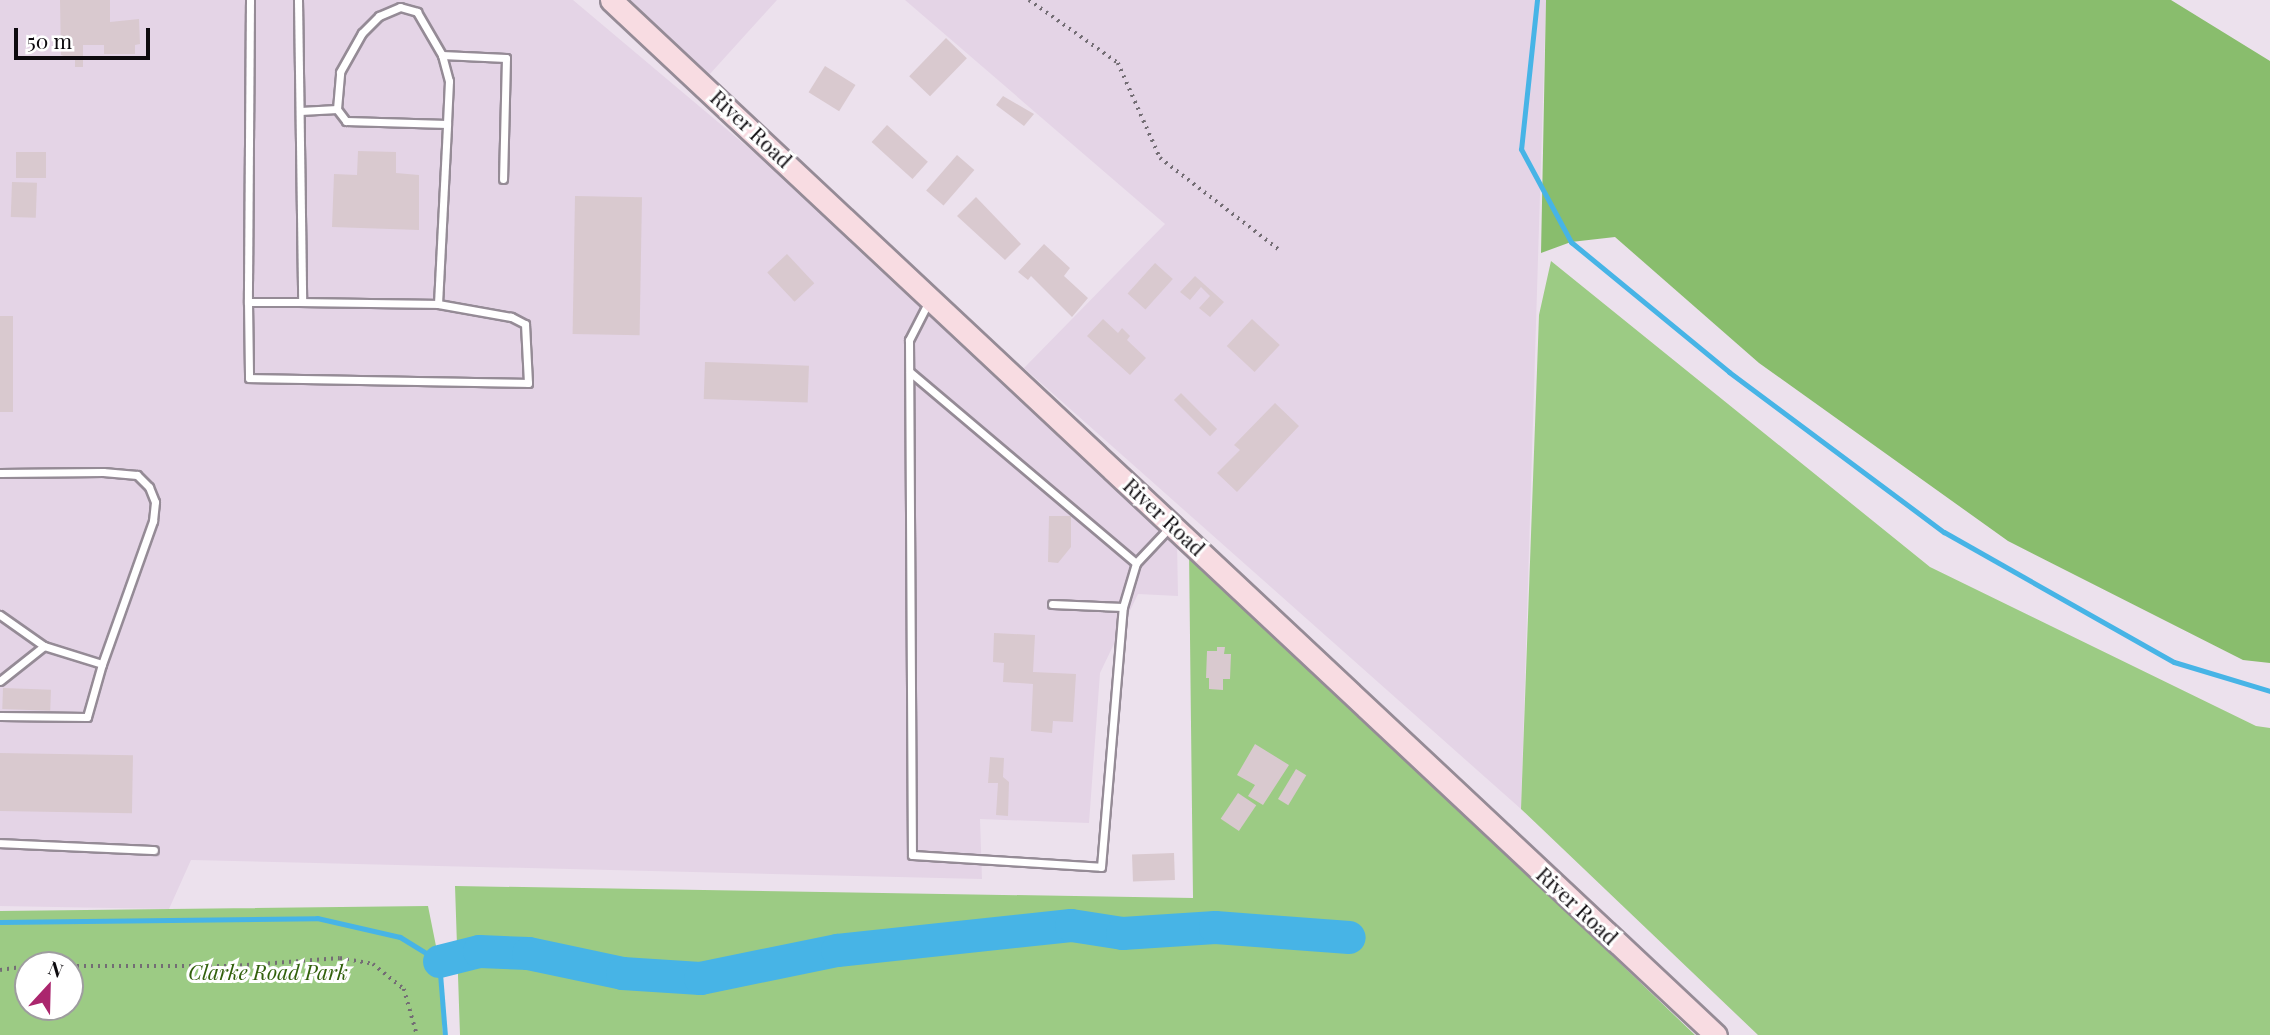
<!DOCTYPE html>
<html>
<head>
<meta charset="utf-8">
<style>
	body { margin:0 }
	#map { position:relative; width:2270px; height:1035px; overflow:hidden; background:#ece1ed; font-family:"Playfair Display",serif }
	div>[style] { position:absolute }
	.built>* { inset:0; background:#e4d4e6 }
	.green>* { inset:0; background:#9ccb84 }
	.forest>* { inset:0; background:#89bd6d }
	.stream>* { height:5px; margin:-2.5px; padding:0 2.5px; transform-origin:2.5px; border-radius:2.5px; background:#47b4e6 }
	.river>* { height:33px; margin:-16.5px; padding:0 16.5px; transform-origin:16.5px; border-radius:16.5px; background:#47b4e6 }
	.building>* { inset:0; background:#d9c9cf; transform-origin:0 0 }
	.path>* { height:3.5px; margin-top:-1.75px; transform-origin:0; background:repeating-linear-gradient(90deg,#736d74 0 2px,transparent 0 7px) }
	.roads { filter:drop-shadow(2px 0 #958b96) drop-shadow(-2px 0 #958b96) drop-shadow(0 2px #958b96) drop-shadow(0 -2px #958b96) }
	.lane>* { height:7px; margin:-3.5px; padding:0 3.5px; transform-origin:3.5px; border-radius:3.5px; background:#fff }
	.secondary>* { height:21px; margin:-10.5px; padding:0 10.5px; transform-origin:10.5px; border-radius:10.5px; background:#f8dce2 }
	span { translate:-50% -50%; white-space:nowrap; text-align:center; line-height:1.15; -webkit-text-stroke:6px #fff; paint-order:stroke }
	.street-label { font-size:21px; color:#0d0a0e }
	.park-label { font-size:21px; color:#32600c; font-style:italic }
	.north { position:absolute; left:14px; top:951px; width:70px; height:70px; box-sizing:border-box; background:#fff; border:2px solid #9e9d9f; border-radius:50%; rotate:22deg; font-size:19px; font-weight:700; line-height:28px; text-align:center; color:#0d0a0e }
	.north::after { content:''; display:block; margin:auto; width:24px; height:32px; background:#ab266e; clip-path:polygon(50% 0,100% 100%,50% 72%,0 100%) }
	.scale { position:absolute; left:14px; top:28px; width:136px; height:32px; box-sizing:border-box; border:4px solid #0d0a0e; border-top:0; padding-left:9px; font-size:21px; line-height:24px; white-space:nowrap; color:#0d0a0e; -webkit-text-stroke:5px #fff; paint-order:stroke }
</style>
</head>
<body>
<div id="map">
	<div class="built">
		<i style="clip-path:polygon(0 0,573px 0,877px 256px,1177px 541px,1178px 596px,1138px 594px,1100px 673px,1089px 823px,980px 819px,982px 879px,191px 860px,169px 909px,0 906px)"></i>
		<i style="clip-path:polygon(627px 0,777px 0,709px 75px)"></i>
		<i style="clip-path:polygon(905px 0,1546px 0,1521px 809px,1024px 368px,1165px 224px)"></i>
	</div>
	<div class="green">
		<i style="clip-path:polygon(1551px 261px,1930px 567px,2256px 726px,2270px 728px,2270px 1035px,1758px 1035px,1521px 809px,1539px 315px)"></i>
		<i style="clip-path:polygon(1189px 550px,1695px 1035px,460px 1035px,455px 886px,1193px 898px)"></i>
		<i style="clip-path:polygon(evenodd,428px 906px,439px 961px,443px 1035px,0 1035px,0 911px,428px 906px,28px 965px,70px 965px,70px 1007px,28px 1007px,28px 965px)"></i>
	</div>
	<div class="forest">
		<i style="clip-path:polygon(1546px 0,2171px 0,2270px 61px,2270px 663px,2243px 660px,2008px 541px,1759px 363px,1615px 237px,1571px 242px,1541px 253px)"></i>
	</div>
	<div class="stream">
		<i style="left:1537px;top:0;width:150px;rotate:96.1deg"></i>
		<i style="left:1521px;top:149px;width:106px;rotate:61.7deg"></i>
		<i style="left:1571px;top:242px;width:205px;rotate:39.4deg"></i>
		<i style="left:1729px;top:372px;width:268px;rotate:36.7deg"></i>
		<i style="left:1944px;top:532px;width:264px;rotate:29.5deg"></i>
		<i style="left:2174px;top:662px;width:100px;rotate:16.8deg"></i>
		<i style="left:0;top:922px;width:317px;rotate:-0.7deg"></i>
		<i style="left:317px;top:918px;width:85px;rotate:12.9deg"></i>
		<i style="left:400px;top:937px;width:46px;rotate:31.6deg"></i>
		<i style="left:439px;top:961px;width:74px;rotate:85.4deg"></i>
	</div>
	<div class="river">
		<i style="left:439px;top:961px;width:41px;rotate:-14deg"></i>
		<i style="left:479px;top:951px;width:49px;rotate:2.3deg"></i>
		<i style="left:528px;top:953px;width:96px;rotate:12deg"></i>
		<i style="left:622px;top:973px;width:78px;rotate:3.7deg"></i>
		<i style="left:700px;top:978px;width:140px;rotate:-11.6deg"></i>
		<i style="left:837px;top:950px;width:235px;rotate:-6.1deg"></i>
		<i style="left:1071px;top:925px;width:52px;rotate:8.9deg"></i>
		<i style="left:1122px;top:933px;width:93px;rotate:-3.7deg"></i>
		<i style="left:1215px;top:927px;width:134px;rotate:4.3deg"></i>
	</div>
	<div class="building">
		<i style="clip-path:polygon(60px 0,110px 0,110px 22px,139px 19px,140px 44px,135px 45px,135px 54px,104px 54px,104px 45px,83px 45px,83px 67px,75px 67px,75px 60px,61px 55px)"></i>
		<i style="left:946px;top:38px;width:29px;height:53px;rotate:44deg"></i>
		<i style="left:825px;top:66px;width:36px;height:31px;rotate:32deg"></i>
		<i style="clip-path:polygon(1003px 96px,1034px 114px,1024px 126px,996px 105px)"></i>
		<i style="left:887px;top:125px;width:55px;height:23px;rotate:42deg"></i>
		<i style="clip-path:polygon(358px 151px,396px 152px,396px 173px,419px 175px,419px 230px,332px 227px,334px 174px,357px 175px)"></i>
		<i style="left:16px;top:152px;width:30px;height:26px"></i>
		<i style="left:957px;top:155px;width:23px;height:47px;rotate:41deg"></i>
		<i style="left:12px;top:182px;width:25px;height:35px;rotate:2deg"></i>
		<i style="left:575px;top:196px;width:67px;height:138px;rotate:1deg"></i>
		<i style="clip-path:polygon(976px 197px,1021px 244px,1005px 260px,957px 216px)"></i>
		<i style="clip-path:polygon(1044px 244px,1070px 268px,1064px 276px,1088px 298px,1072px 317px,1031px 276px,1028px 280px,1018px 272px)"></i>
		<i style="left:787px;top:254px;width:40px;height:27px;rotate:47deg"></i>
		<i style="left:1155px;top:263px;width:24px;height:41px;rotate:42deg"></i>
		<i style="clip-path:polygon(1195px 276px,1224px 302px,1210px 317px,1199px 308px,1210px 296px,1201px 287px,1190px 300px,1180px 292px)"></i>
		<i style="left:0;top:316px;width:13px;height:96px"></i>
		<i style="clip-path:polygon(1103px 319px,1118px 333px,1122px 328px,1130px 336px,1127px 340px,1146px 358px,1130px 375px,1087px 336px)"></i>
		<i style="left:1252px;top:319px;width:38px;height:37px;rotate:43deg"></i>
		<i style="left:705px;top:362px;width:104px;height:37px;rotate:2deg"></i>
		<i style="left:1181px;top:393px;width:51px;height:10px;rotate:45deg"></i>
		<i style="clip-path:polygon(1275px 403px,1299px 426px,1237px 492px,1217px 473px,1240px 450px,1234px 445px)"></i>
		<i style="clip-path:polygon(1049px 516px,1071px 516px,1071px 547px,1058px 563px,1048px 562px)"></i>
		<i style="clip-path:polygon(994px 633px,1035px 635px,1033px 672px,1076px 674px,1073px 722px,1053px 721px,1052px 733px,1031px 731px,1033px 684px,1003px 682px,1004px 663px,993px 662px)"></i>
		<i style="clip-path:polygon(1217px 647px,1225px 647px,1224px 654px,1231px 654px,1230px 679px,1223px 679px,1223px 690px,1209px 689px,1209px 678px,1206px 678px,1207px 651px,1217px 651px)"></i>
		<i style="left:3px;top:688px;width:48px;height:21px;rotate:2deg"></i>
		<i style="clip-path:polygon(1255px 744px,1289px 765px,1263px 805px,1248px 796px,1255px 785px,1237px 775px)"></i>
		<i style="left:0;top:753px;width:133px;height:58px;rotate:1deg"></i>
		<i style="clip-path:polygon(990px 757px,1004px 758px,1003px 777px,1009px 782px,1008px 816px,996px 815px,998px 783px,988px 783px)"></i>
		<i style="left:1296px;top:769px;width:12px;height:35px;rotate:31deg"></i>
		<i style="left:1238px;top:793px;width:22px;height:31px;rotate:34deg"></i>
		<i style="left:1174px;top:853px;width:27px;height:42px;rotate:88deg"></i>
	</div>
	<div class="path">
		<i style="left:1029px;top:0;width:109px;rotate:35.3deg"></i>
		<i style="left:1118px;top:63px;width:104px;rotate:66.1deg"></i>
		<i style="left:1160px;top:158px;width:149px;rotate:37.6deg"></i>
		<i style="left:70px;top:966px;width:163px"></i>
		<i style="left:233px;top:966px;width:107px;rotate:-4.3deg"></i>
		<i style="left:340px;top:958px;width:34px;rotate:10deg"></i>
		<i style="left:373px;top:964px;width:40px;rotate:39deg"></i>
		<i style="left:404px;top:989px;width:48px;rotate:74.2deg"></i>
		<i style="left:0;top:970px;width:28px;rotate:-8deg"></i>
	</div>
	<div class="roads">
		<div class="lane">
			<i style="left:250px;top:0;width:302px;rotate:90.4deg"></i>
			<i style="left:248px;top:302px;width:54px"></i>
			<i style="left:298px;top:0;width:302px;rotate:89.2deg"></i>
			<i style="left:302px;top:302px;width:136px;rotate:0.8deg"></i>
			<i style="left:438px;top:304px;width:180px;rotate:-87.1deg"></i>
			<i style="left:400px;top:7px;width:18px;rotate:16deg"></i>
			<i style="left:417px;top:12px;width:50px;rotate:59.8deg"></i>
			<i style="left:442px;top:55px;width:27px;rotate:75deg"></i>
			<i style="left:449px;top:81px;width:43px;rotate:92.7deg"></i>
			<i style="left:447px;top:124px;width:101px;rotate:-178.3deg"></i>
			<i style="left:346px;top:121px;width:15px;rotate:-127deg"></i>
			<i style="left:337px;top:109px;width:37px;rotate:-85deg"></i>
			<i style="left:340px;top:72px;width:45px;rotate:-60.6deg"></i>
			<i style="left:362px;top:33px;width:24px;rotate:-45deg"></i>
			<i style="left:379px;top:16px;width:23px;rotate:-23deg"></i>
			<i style="left:442px;top:55px;width:64px;rotate:2.7deg"></i>
			<i style="left:506px;top:58px;width:121px;rotate:91.4deg"></i>
			<i style="left:300px;top:111px;width:37px;rotate:-3deg"></i>
			<i style="left:929px;top:301px;width:44px;rotate:117.1deg"></i>
			<i style="left:909px;top:340px;width:515px;rotate:89.67deg"></i>
			<i style="left:912px;top:855px;width:189px;rotate:3.6deg"></i>
			<i style="left:1101px;top:867px;width:261px;rotate:-85.2deg"></i>
			<i style="left:1123px;top:607px;width:46px;rotate:-73.5deg"></i>
			<i style="left:1136px;top:563px;width:50px;rotate:-46.6deg"></i>
			<i style="left:248px;top:302px;width:76px;rotate:89.2deg"></i>
			<i style="left:249px;top:378px;width:279px;rotate:1deg"></i>
			<i style="left:528px;top:383px;width:59px;rotate:-92.9deg"></i>
			<i style="left:525px;top:324px;width:16px;rotate:-153deg"></i>
			<i style="left:511px;top:317px;width:74px;rotate:-169.9deg"></i>
			<i style="left:910px;top:372px;width:296px;rotate:40.2deg"></i>
			<i style="left:0;top:473px;width:103px;rotate:-0.6deg"></i>
			<i style="left:103px;top:472px;width:34px;rotate:5deg"></i>
			<i style="left:137px;top:475px;width:17px;rotate:45deg"></i>
			<i style="left:149px;top:487px;width:16px;rotate:68deg"></i>
			<i style="left:155px;top:502px;width:19px;rotate:96deg"></i>
			<i style="left:153px;top:521px;width:152px;rotate:109.6deg"></i>
			<i style="left:1052px;top:604px;width:71px;rotate:2.4deg"></i>
			<i style="left:0;top:615px;width:54px;rotate:35.2deg"></i>
			<i style="left:44px;top:646px;width:56px;rotate:141.5deg"></i>
			<i style="left:0;top:716px;width:87px;rotate:0.7deg"></i>
			<i style="left:87px;top:717px;width:55px;rotate:-74.2deg"></i>
			<i style="left:102px;top:664px;width:61px;rotate:-162.8deg"></i>
			<i style="left:0;top:843px;width:154px;rotate:2.6deg"></i>
		</div>
		<div class="secondary">
			<i style="left:611px;top:0;width:1514px;rotate:43.13deg"></i>
		</div>
	</div>
	<div class="street-label">
		<span style="left:752px;top:128px;rotate:43deg">River Road</span>
		<span style="left:1165px;top:516px;rotate:43deg">River Road</span>
		<span style="left:1578px;top:905px;rotate:43deg">River Road</span>
	</div>
	<div class="park-label">
		<span style="left:268px;top:971px">Clarke Road Park</span>
	</div>
	<div class="north">N</div>
	<div class="scale">50 m</div>
</div>
</body>
</html>
